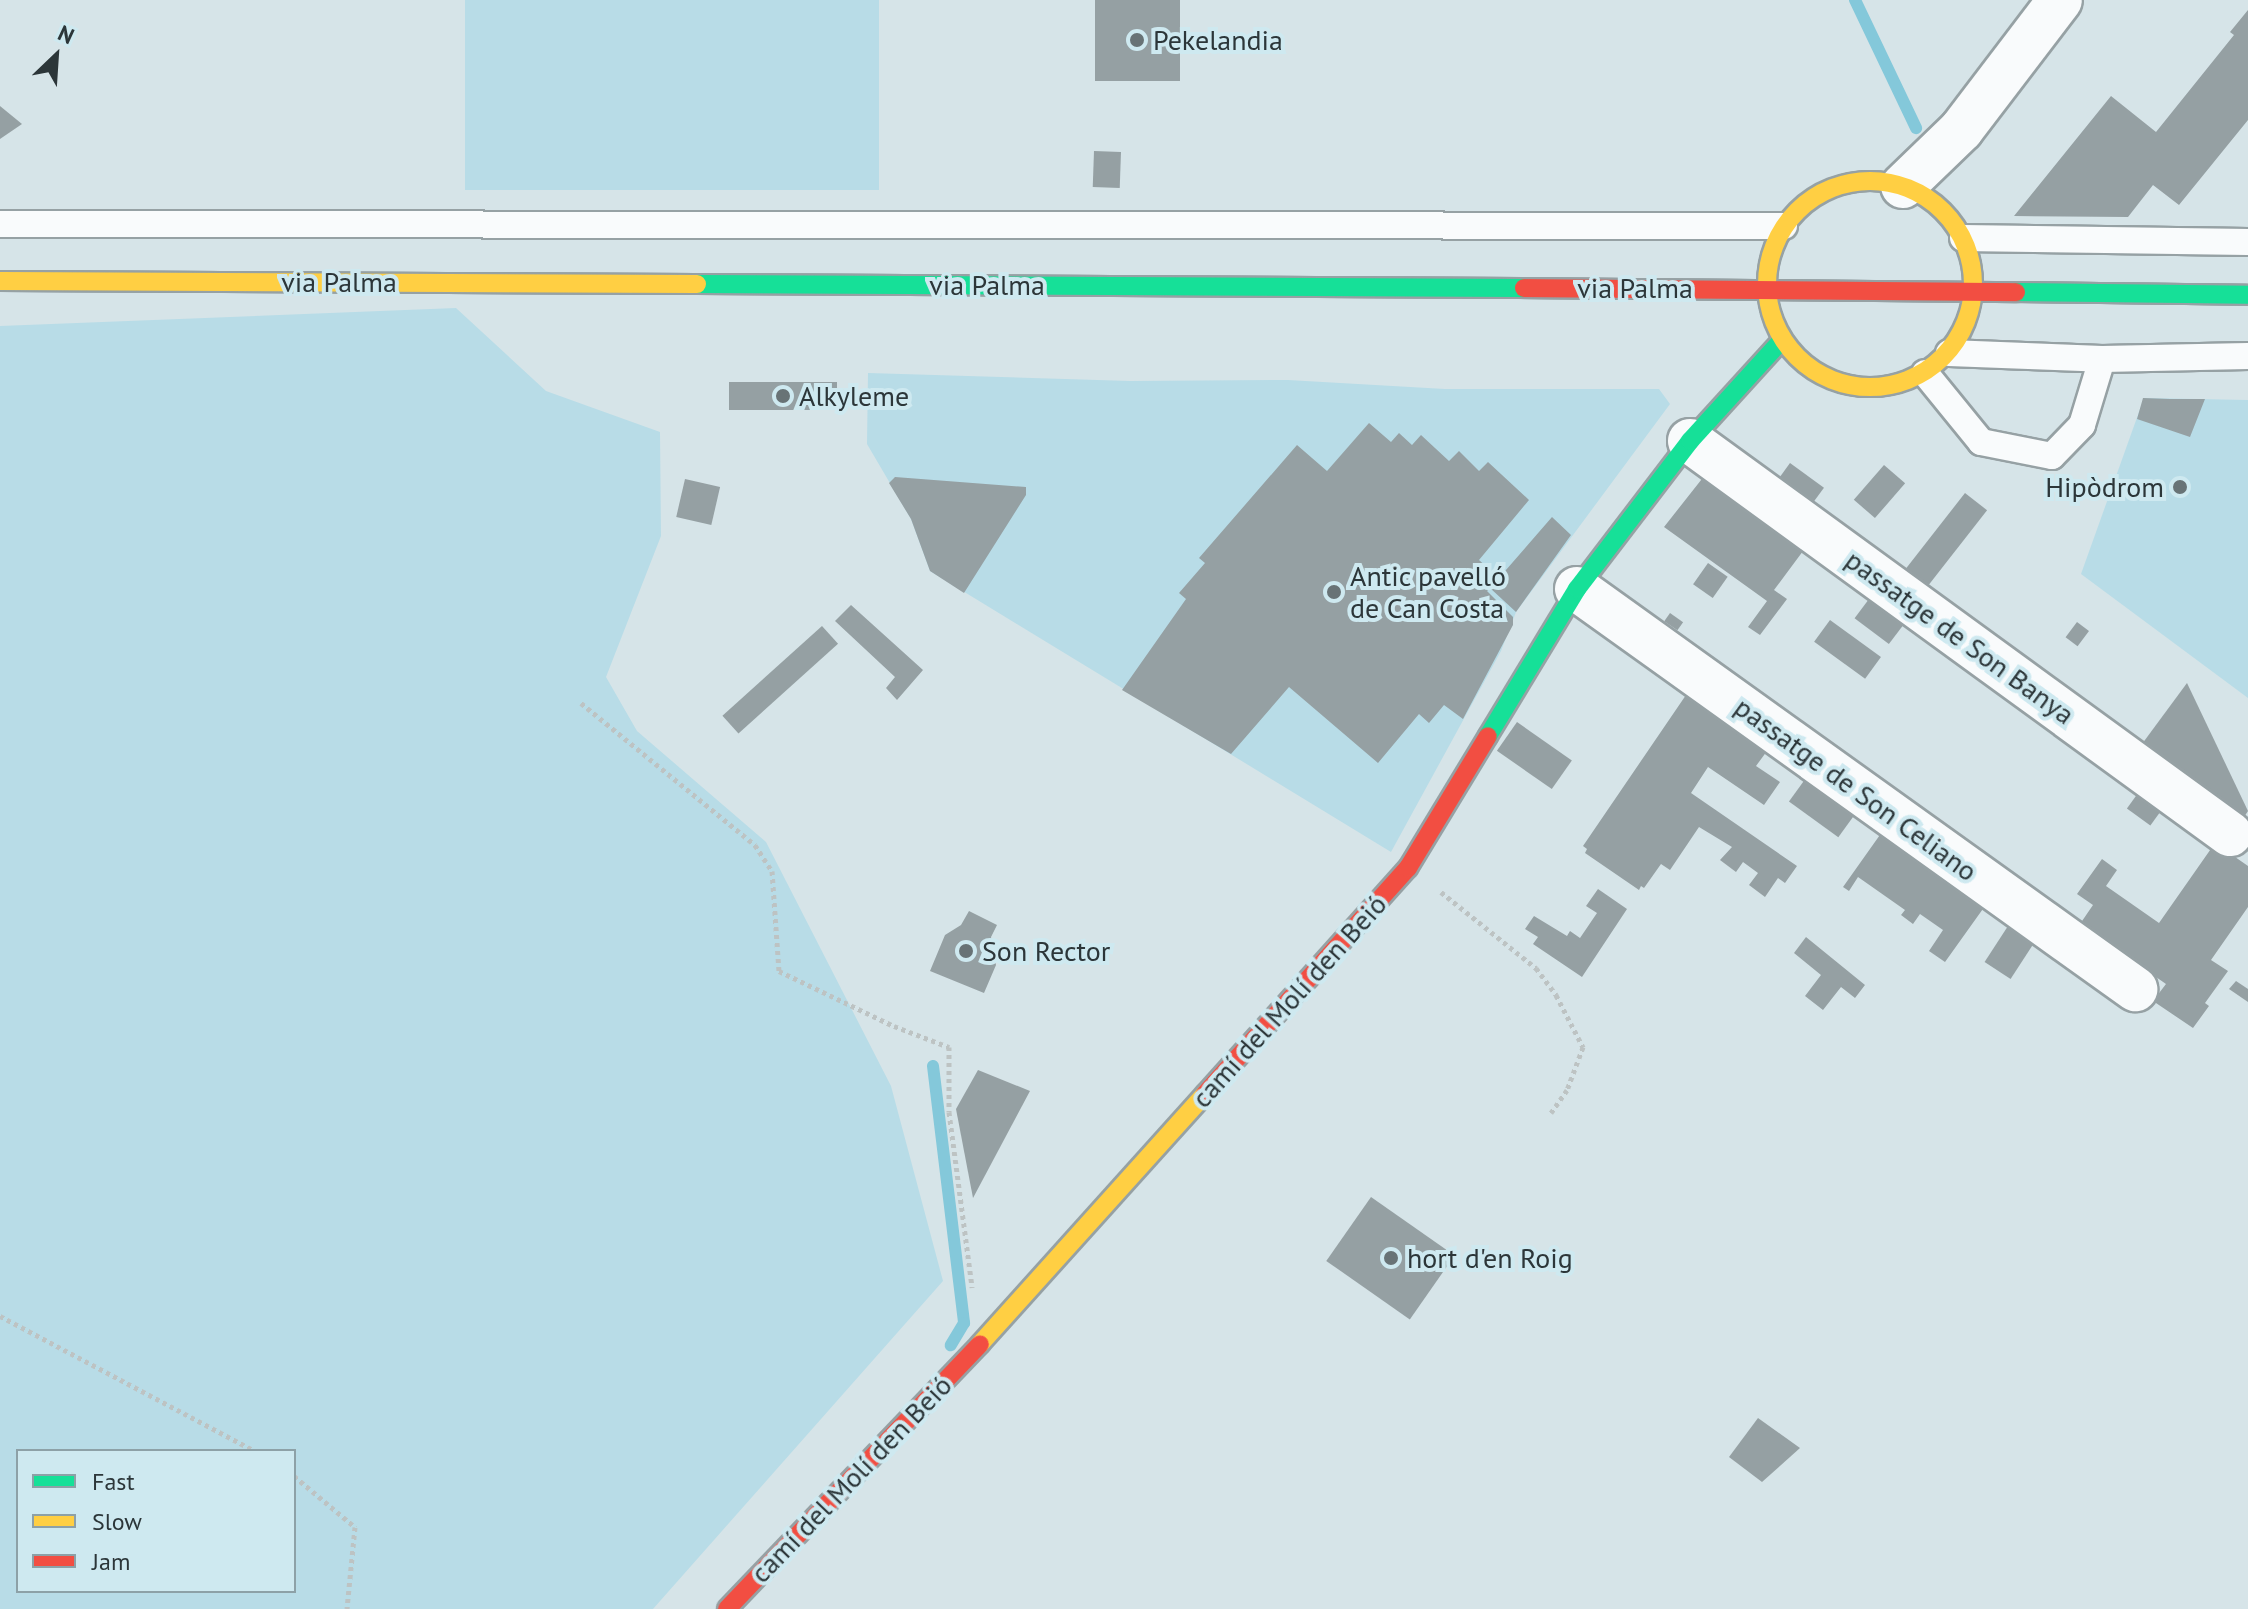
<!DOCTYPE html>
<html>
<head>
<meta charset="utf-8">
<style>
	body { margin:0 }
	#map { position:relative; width:2248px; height:1609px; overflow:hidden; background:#d6e4e8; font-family:"PT Sans",sans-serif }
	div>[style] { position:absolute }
	.green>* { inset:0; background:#b8dce7; transform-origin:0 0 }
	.stream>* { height:12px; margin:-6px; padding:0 6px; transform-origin:6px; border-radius:6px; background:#84c8da }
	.building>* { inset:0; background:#95a0a3; transform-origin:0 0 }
	.path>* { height:5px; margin-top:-2.5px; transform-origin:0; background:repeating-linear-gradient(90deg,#bdc3c3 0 4px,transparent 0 8px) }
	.roads { filter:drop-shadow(2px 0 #96a1a4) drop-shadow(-2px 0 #96a1a4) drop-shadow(0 2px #96a1a4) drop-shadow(0 -2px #96a1a4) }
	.lane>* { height:26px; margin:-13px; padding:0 13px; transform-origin:13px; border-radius:13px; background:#f9fbfc }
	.street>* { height:44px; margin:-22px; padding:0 22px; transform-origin:22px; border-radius:22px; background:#f9fbfc }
	.fast>* { height:18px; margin:-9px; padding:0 9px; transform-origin:9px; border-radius:9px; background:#16e098 }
	.slow>* { height:18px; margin:-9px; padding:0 9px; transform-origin:9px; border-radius:9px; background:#ffcf43 }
	.slow>.ring { margin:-9px; padding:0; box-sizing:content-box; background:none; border:18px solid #ffcf43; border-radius:50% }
	.jam>* { height:18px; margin:-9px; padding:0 9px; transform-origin:9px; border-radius:9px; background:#f24e42 }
	.dots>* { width:22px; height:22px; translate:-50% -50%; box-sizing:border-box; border:4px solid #cee9f0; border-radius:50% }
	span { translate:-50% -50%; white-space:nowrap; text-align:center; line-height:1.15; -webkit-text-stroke:8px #cee9f0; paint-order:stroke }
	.poi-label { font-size:28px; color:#2c3639 }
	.left { translate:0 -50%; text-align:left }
	.right { translate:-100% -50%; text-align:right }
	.street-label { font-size:28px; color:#2c3639 }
	.legend { position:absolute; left:16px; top:1449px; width:280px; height:144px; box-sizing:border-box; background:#cee9f0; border:2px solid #8da1a7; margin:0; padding:10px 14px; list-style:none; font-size:24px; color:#2c3639 }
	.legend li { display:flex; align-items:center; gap:16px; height:40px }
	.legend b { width:40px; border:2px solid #8da1a7 }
	.north { position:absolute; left:16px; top:16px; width:80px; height:80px; -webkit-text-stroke:6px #cee9f0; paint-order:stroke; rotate:25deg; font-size:22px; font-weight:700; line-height:32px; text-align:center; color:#2c3639 }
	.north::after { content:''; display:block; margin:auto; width:28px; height:36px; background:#2c3639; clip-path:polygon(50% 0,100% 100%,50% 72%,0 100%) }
</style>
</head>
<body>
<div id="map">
	<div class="green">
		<i style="left:465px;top:0;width:414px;height:190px"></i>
		<i style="clip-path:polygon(evenodd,456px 308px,546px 391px,660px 432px,661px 536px,606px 677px,637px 731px,766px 842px,891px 1086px,943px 1281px,653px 1609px,0 1609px,0 326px,456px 308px,18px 1451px,294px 1451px,294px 1591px,18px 1591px,18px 1451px)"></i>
		<i style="clip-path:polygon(868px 373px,1130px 381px,1288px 380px,1445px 389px,1659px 389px,1670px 404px,1516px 612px,1501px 651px,1391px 852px,930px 571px,911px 519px,867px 444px)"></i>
		<i style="clip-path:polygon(2144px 398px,2248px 400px,2248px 698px,2081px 574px)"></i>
	</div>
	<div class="stream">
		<i style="left:1855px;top:0;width:142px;rotate:64.5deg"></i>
		<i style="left:933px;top:1066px;width:259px;rotate:83.1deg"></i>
		<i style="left:964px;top:1323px;width:26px;rotate:121deg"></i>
	</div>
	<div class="building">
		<i style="left:1095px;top:0;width:85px;height:81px"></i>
		<i style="clip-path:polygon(2248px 10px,2248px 120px,2179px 205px,2153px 185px,2128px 217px,2014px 216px,2111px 96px,2156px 132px,2234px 35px,2230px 32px)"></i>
		<i style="clip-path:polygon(0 106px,22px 124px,0 139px)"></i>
		<i style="left:1094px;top:151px;width:27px;height:36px;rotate:2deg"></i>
		<i style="left:729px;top:382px;width:108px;height:28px"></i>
		<i style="clip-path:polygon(2143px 398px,2170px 399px,2205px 399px,2190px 437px,2137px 419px)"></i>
		<i style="clip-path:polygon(1369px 423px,1391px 442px,1399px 433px,1412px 445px,1421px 435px,1449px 461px,1459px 451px,1479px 471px,1488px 462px,1529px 500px,1479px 560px,1499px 578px,1552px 517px,1571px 535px,1516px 612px,1490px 588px,1487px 591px,1513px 617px,1513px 625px,1463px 719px,1444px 705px,1429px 723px,1419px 714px,1378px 763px,1289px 687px,1231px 754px,1122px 690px,1186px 599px,1179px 593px,1205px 563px,1199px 558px,1297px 445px,1327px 471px)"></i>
		<i style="left:1790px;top:463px;width:42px;height:20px;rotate:36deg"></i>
		<i style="left:1884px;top:465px;width:28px;height:46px;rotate:41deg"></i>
		<i style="clip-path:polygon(1705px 475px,1806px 547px,1774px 590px,1787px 599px,1760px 635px,1748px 627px,1767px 601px,1664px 527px)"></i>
		<i style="clip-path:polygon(895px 477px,1026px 487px,1026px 495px,964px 593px,930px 571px,911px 519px,889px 483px)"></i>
		<i style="left:685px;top:479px;width:36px;height:39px;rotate:13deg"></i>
		<i style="left:1965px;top:493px;width:28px;height:99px;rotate:38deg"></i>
		<i style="left:1708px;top:563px;width:24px;height:26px;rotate:35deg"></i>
		<i style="left:1872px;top:595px;width:43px;height:29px;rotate:37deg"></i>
		<i style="clip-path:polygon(851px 605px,923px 670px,897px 700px,886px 688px,895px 677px,835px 621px)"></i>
		<i style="left:1670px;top:613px;width:16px;height:10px;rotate:35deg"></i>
		<i style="left:1830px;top:620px;width:63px;height:27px;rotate:36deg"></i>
		<i style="left:2077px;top:622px;width:15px;height:19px;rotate:37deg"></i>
		<i style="left:822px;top:626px;width:24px;height:134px;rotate:48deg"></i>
		<i style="clip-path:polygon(2187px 683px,2248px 811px,2244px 817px,2142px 744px)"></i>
		<i style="clip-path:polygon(1686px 695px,1767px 751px,1756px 766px,1780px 782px,1764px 805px,1708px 767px,1691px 793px,1797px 866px,1785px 883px,1778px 878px,1765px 897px,1749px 885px,1758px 873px,1743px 862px,1736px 872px,1720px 860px,1732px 847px,1699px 827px,1670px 870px,1661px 864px,1644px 888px,1641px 886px,1639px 890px,1585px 853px,1587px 849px,1583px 846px)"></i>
		<i style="left:1517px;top:722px;width:67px;height:35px;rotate:35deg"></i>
		<i style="left:1806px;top:778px;width:61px;height:29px;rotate:36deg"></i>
		<i style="left:2141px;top:789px;width:29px;height:24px;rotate:36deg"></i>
		<i style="clip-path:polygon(1882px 832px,1985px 906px,1945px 962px,1929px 951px,1943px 930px,1920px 914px,1913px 924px,1901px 915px,1905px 910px,1858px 877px,1849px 891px,1843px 887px)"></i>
		<i style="clip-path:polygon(2215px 843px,2248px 866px,2248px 907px,2211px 960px,2228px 971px,2205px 1003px,2209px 1006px,2193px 1028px,2153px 1001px,2166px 984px,2080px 924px,2093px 905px,2077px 894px,2102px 859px,2117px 870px,2106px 886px,2159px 923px)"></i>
		<i style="clip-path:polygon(1598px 889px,1627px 909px,1582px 977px,1533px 944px,1538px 937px,1525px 929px,1534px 916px,1567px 936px,1570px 931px,1580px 938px,1597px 913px,1586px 906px)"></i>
		<i style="clip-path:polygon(969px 911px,997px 925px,991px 937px,996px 965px,984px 993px,930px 971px,945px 935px,961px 925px)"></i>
		<i style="left:2008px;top:926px;width:31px;height:43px;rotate:33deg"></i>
		<i style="clip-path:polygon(1806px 937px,1865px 985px,1855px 998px,1841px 987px,1823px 1010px,1805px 996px,1821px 975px,1794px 953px)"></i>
		<i style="clip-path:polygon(2236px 981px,2248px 989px,2248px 1002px,2229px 989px)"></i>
		<i style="clip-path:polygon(978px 1070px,1030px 1091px,973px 1198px,956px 1109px)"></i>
		<i style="left:1371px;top:1197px;width:102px;height:78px;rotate:35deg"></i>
		<i style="clip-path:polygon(1758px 1418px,1800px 1448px,1762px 1482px,1729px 1457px)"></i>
	</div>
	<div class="path">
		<i style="left:581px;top:703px;width:225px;rotate:39.2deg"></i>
		<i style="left:755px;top:845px;width:31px;rotate:57deg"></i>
		<i style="left:772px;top:871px;width:100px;rotate:86deg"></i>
		<i style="left:779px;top:971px;width:127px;rotate:25.6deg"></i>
		<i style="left:894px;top:1026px;width:59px;rotate:20.9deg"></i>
		<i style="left:949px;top:1047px;width:65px;rotate:90deg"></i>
		<i style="left:949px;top:1112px;width:177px;rotate:82.5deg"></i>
		<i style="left:1441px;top:892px;width:122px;rotate:38.7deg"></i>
		<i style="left:1536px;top:968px;width:34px;rotate:53deg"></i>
		<i style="left:1556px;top:995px;width:59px;rotate:62.6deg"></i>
		<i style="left:1583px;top:1047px;width:46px;rotate:110.4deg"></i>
		<i style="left:1567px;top:1090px;width:28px;rotate:125deg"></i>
		<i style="left:0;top:1316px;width:289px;rotate:27.9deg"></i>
		<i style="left:294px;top:1476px;width:80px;rotate:39.9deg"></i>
		<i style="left:355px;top:1527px;width:82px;rotate:95.6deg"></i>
	</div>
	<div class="roads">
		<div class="lane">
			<i style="left:0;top:224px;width:1784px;rotate:0.06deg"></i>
			<i style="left:1963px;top:238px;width:285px;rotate:0.8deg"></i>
			<i style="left:1949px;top:353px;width:153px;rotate:2.2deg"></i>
			<i style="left:2102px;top:359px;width:146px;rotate:-1.2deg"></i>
			<i style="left:1925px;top:373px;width:89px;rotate:50.9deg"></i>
			<i style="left:1981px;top:442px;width:72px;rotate:11.2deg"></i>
			<i style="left:2052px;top:456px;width:43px;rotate:-45.9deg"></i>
			<i style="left:2082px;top:425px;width:69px;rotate:-73.1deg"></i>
		</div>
		<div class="street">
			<i style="left:1903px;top:186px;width:81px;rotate:-44deg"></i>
			<i style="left:1961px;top:130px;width:163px;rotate:-52.7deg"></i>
			<i style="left:1690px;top:441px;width:668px;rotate:36.05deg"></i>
			<i style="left:1577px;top:589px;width:687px;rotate:35.63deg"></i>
		</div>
		<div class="fast">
			<i style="left:697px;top:284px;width:827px;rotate:0.28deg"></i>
			<i style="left:2016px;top:292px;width:232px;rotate:0.7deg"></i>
			<i style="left:1488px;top:736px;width:172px;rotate:-58.8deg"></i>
			<i style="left:1577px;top:589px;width:186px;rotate:-52.6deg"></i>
			<i style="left:1690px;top:441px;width:137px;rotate:-47.7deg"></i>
		</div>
		<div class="slow">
			<i class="ring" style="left:1767px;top:181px;width:188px;height:188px"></i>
			<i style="left:0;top:281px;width:697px;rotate:0.25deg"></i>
			<i style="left:980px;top:1344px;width:336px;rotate:-48deg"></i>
		</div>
		<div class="jam">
			<i style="left:1524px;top:288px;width:492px;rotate:0.5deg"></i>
			<i style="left:1205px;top:1094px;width:304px;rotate:-48.1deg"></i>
			<i style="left:1408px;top:868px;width:154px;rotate:-58.8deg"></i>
			<i style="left:727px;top:1609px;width:366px;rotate:-46.3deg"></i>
		</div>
	</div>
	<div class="dots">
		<i style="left:1137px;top:40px;background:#687376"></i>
		<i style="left:783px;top:396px;background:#687376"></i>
		<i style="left:2180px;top:487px;background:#687376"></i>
		<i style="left:1334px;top:592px;background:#687376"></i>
		<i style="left:966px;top:951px;background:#687376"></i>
		<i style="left:1391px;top:1258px;background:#687376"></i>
	</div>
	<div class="poi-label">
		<span class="left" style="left:1153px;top:40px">Pekelandia</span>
		<span class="left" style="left:799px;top:396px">Alkyleme</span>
		<span class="right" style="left:2164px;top:487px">Hipòdrom</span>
		<span class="left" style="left:1350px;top:592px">Antic pavelló<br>de Can Costa</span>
		<span class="left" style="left:982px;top:951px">Son Rector</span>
		<span class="left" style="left:1407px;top:1258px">hort d'en Roig</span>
	</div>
	<div class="street-label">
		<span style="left:339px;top:282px">via Palma</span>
		<span style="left:987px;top:285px">via Palma</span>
		<span style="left:1635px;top:288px">via Palma</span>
		<span style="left:1960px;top:637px;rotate:36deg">passatge de Son Banya</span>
		<span style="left:1856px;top:789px;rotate:36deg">passatge de Son Celiano</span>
		<span style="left:1289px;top:1001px;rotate:-48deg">camí del Molí den Beió</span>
		<span style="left:851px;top:1479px;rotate:-46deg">camí del Molí den Beió</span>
	</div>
	<ul class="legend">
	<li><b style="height:10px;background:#16e098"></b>Fast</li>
	<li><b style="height:10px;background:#ffcf43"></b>Slow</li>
	<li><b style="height:10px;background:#f24e42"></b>Jam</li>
	</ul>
	<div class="north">N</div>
</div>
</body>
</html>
